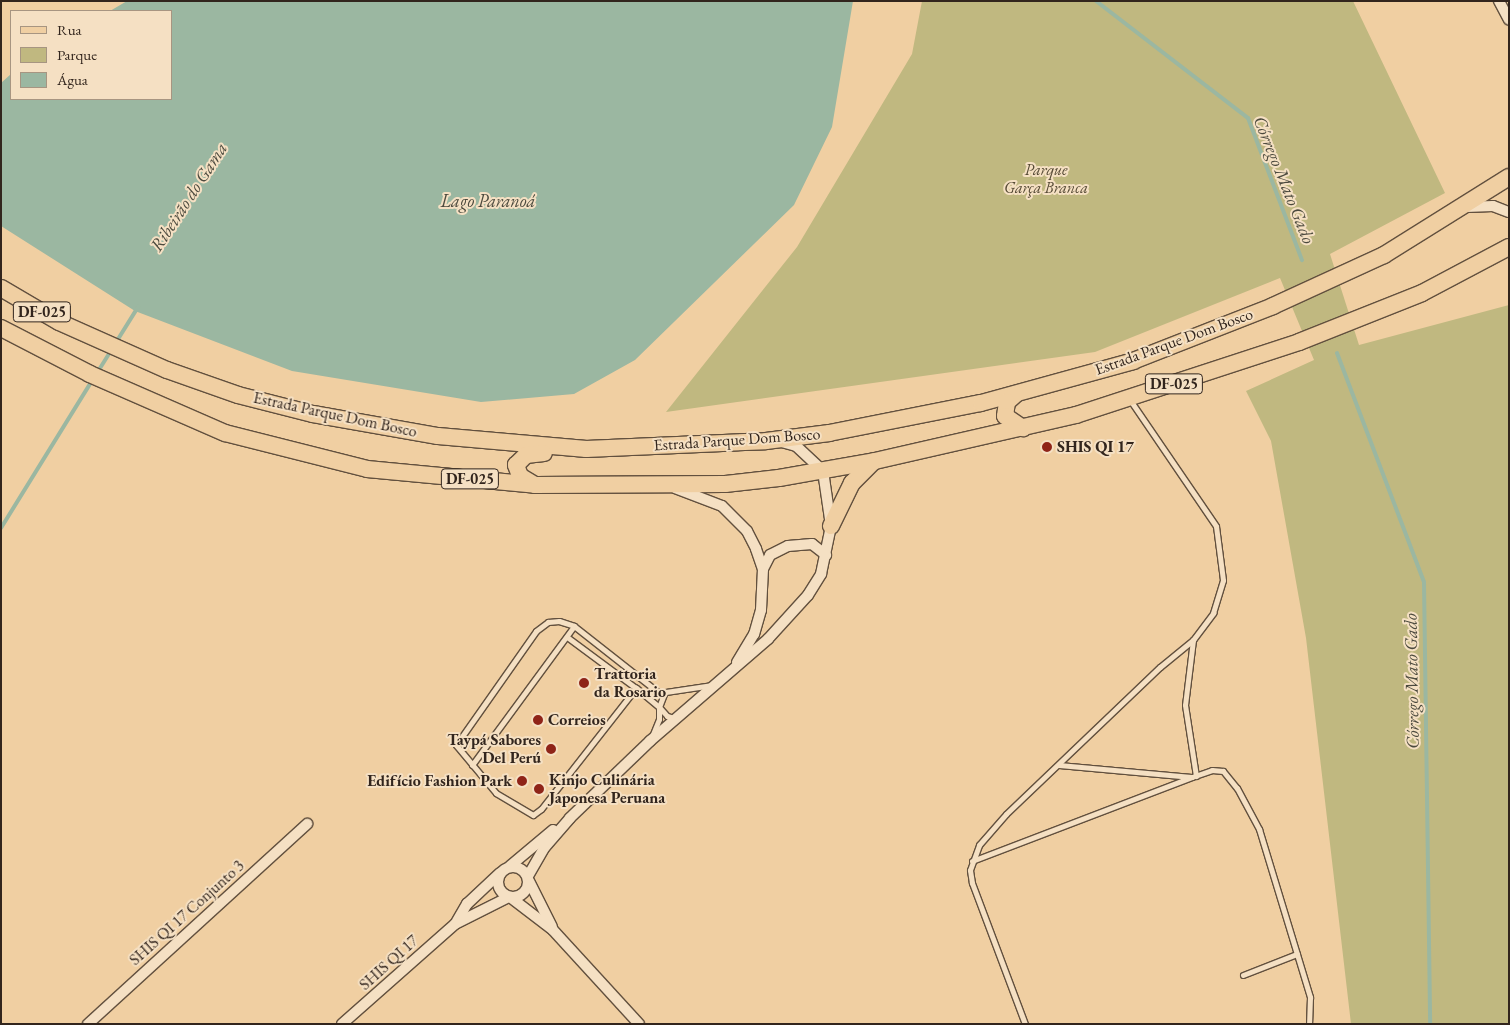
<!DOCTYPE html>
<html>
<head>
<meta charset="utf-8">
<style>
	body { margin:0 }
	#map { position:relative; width:1510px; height:1025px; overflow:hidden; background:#f0cfa2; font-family:"EB Garamond",serif }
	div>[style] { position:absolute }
	.green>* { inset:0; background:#c0b880 }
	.water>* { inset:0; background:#9bb7a1 }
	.stream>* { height:4px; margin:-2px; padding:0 2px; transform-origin:2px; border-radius:2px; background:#9bb7a1 }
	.roads { filter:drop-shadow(1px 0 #62503e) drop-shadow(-1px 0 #62503e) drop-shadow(0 1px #62503e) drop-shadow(0 -1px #62503e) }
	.lane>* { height:5px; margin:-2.5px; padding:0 2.5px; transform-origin:2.5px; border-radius:2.5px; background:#f5e0c3 }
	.street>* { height:10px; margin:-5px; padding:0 5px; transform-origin:5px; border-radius:5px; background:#f5e0c3 }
	.street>.ring { margin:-5px; padding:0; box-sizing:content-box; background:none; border:10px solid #f5e0c3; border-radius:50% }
	.primary>* { height:16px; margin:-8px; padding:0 8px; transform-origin:8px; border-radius:8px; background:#f0cfa2 }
	.dots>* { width:14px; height:14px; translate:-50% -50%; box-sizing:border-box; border:2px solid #f5e0c3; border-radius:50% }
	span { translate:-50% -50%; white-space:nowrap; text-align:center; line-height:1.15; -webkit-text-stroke:4px #f5e0c3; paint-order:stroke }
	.shield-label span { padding:1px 4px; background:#f5e0c3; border:1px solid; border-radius:4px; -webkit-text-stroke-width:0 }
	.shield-label { font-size:15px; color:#32251d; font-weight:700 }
	.park-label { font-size:16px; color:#564a36; font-style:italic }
	.street-label { font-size:16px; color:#32251d }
	.poi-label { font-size:16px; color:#32251d; font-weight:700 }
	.left { translate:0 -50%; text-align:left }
	.right { translate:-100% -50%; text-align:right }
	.water-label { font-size:18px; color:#4c4a3e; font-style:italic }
	.frame { position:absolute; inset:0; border:2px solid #32251d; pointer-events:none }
	.legend { position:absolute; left:10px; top:10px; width:162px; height:90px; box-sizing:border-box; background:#f5e0c3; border:1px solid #a79581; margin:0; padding:6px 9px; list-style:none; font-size:15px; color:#32251d }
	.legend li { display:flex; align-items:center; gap:10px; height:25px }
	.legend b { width:25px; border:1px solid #a79581 }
</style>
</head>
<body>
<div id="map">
	<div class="green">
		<i style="clip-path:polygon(922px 1px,1353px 1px,1445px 193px,1330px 254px,1359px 345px,1509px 305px,1509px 1024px,1351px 1024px,1306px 638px,1271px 441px,1246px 391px,1314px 360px,1280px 278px,1095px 352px,666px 412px,797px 247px,912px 54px)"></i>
	</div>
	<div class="water">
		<i style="clip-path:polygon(127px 1px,853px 1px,832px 127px,794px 205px,635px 360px,574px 394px,481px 402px,292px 371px,135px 311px,1px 226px,1px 83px,11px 74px,11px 99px,171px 99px,171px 11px,110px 11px)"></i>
	</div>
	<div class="stream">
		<i style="left:1096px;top:1px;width:192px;rotate:37.6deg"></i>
		<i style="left:1248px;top:118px;width:152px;rotate:69.2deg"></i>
		<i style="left:115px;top:344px;width:44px;rotate:-58.1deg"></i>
		<i style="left:1337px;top:353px;width:245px;rotate:69.2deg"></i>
		<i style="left:1424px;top:582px;width:442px;rotate:89.2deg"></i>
		<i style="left:97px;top:373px;width:28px;rotate:-58deg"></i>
		<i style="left:1px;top:528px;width:175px;rotate:-58.3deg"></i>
	</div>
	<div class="roads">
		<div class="lane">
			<i style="left:567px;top:637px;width:86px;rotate:36.5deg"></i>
			<i style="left:1193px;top:640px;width:65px;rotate:97deg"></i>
			<i style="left:1185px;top:705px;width:72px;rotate:81.2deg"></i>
			<i style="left:664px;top:694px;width:14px;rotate:111deg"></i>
			<i style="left:659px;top:707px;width:12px;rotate:48deg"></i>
			<i style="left:667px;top:716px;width:7px;rotate:16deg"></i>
			<i style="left:653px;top:734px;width:16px;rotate:-68deg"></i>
			<i style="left:659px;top:719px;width:12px;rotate:-90deg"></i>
			<i style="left:659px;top:707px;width:30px;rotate:-140deg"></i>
			<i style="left:636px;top:688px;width:154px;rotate:128.1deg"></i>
			<i style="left:541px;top:809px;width:10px;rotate:143deg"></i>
			<i style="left:533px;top:815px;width:43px;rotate:-149.3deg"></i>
			<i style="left:496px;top:793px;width:62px;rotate:-129.8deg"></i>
			<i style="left:456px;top:745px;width:139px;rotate:-54.9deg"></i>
			<i style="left:536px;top:631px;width:15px;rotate:-37deg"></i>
			<i style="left:548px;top:622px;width:11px;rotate:-5deg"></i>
			<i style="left:559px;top:621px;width:16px;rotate:18deg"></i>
			<i style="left:574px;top:626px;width:108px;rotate:38.2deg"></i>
			<i style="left:659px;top:693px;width:54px;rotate:-8.6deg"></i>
			<i style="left:472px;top:765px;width:172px;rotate:-53.7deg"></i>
			<i style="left:1059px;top:765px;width:133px;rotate:5.2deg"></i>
			<i style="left:972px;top:861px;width:235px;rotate:-20.9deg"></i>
			<i style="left:1192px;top:777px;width:21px;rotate:-19deg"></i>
			<i style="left:1212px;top:770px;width:11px;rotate:5deg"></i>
			<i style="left:1223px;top:771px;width:22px;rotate:51deg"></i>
			<i style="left:1237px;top:788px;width:47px;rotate:61.8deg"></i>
			<i style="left:1259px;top:829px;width:176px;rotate:73.1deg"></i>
			<i style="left:1310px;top:997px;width:27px;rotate:92deg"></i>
			<i style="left:1243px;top:975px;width:58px;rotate:-21.3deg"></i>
			<i style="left:1025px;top:1024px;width:151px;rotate:-110.6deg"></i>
			<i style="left:972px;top:883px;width:13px;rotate:-99deg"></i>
			<i style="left:970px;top:870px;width:27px;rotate:-70deg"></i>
			<i style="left:979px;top:845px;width:41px;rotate:-48.9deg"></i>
			<i style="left:1006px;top:814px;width:213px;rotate:-43.7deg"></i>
			<i style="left:1160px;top:667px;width:43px;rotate:-39.3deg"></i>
			<i style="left:1193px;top:640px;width:34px;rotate:-53deg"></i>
			<i style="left:1213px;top:613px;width:34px;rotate:-73deg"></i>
			<i style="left:1223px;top:580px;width:54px;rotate:-97.4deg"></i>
			<i style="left:1216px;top:526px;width:153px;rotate:-124.3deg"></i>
		</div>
		<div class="street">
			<i style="left:1499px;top:1px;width:21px;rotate:62deg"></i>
			<i style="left:1466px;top:207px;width:27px;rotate:-2deg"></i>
			<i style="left:1493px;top:206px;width:17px;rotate:21deg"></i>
			<i style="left:675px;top:488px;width:50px;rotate:21deg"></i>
			<i style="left:722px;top:506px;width:35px;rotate:45deg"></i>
			<i style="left:747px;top:531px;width:20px;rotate:63deg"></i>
			<i style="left:756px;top:549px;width:21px;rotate:71deg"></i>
			<i style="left:763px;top:569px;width:41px;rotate:92.8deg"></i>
			<i style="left:761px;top:610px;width:25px;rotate:106deg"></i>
			<i style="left:754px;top:634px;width:33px;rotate:121deg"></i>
			<i style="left:763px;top:569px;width:16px;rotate:-63deg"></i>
			<i style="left:770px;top:555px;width:20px;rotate:-27deg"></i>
			<i style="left:788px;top:546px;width:24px;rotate:-5deg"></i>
			<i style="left:812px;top:544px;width:18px;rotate:38deg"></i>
			<i style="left:510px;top:866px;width:56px;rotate:-39.9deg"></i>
			<i class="ring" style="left:498px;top:867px;width:20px;height:20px"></i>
			<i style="left:528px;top:876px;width:34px;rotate:-60deg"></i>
			<i style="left:545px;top:847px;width:38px;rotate:-49deg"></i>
			<i style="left:570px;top:818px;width:111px;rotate:-43.9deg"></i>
			<i style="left:650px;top:741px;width:156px;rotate:-40.8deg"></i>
			<i style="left:768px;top:639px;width:59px;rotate:-47.7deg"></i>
			<i style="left:808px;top:595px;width:25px;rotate:-58deg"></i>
			<i style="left:821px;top:574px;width:49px;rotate:-78.2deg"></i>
			<i style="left:831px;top:526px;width:56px;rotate:-98.3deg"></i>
			<i style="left:823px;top:471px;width:37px;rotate:-137deg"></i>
			<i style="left:796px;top:446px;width:15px;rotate:-164deg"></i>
			<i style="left:529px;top:881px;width:51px;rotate:63.4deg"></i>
			<i style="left:510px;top:897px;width:54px;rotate:37.5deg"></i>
			<i style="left:553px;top:930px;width:127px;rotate:47.5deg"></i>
			<i style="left:457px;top:921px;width:20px;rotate:-60deg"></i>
			<i style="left:467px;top:904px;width:45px;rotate:-43.2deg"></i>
			<i style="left:88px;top:1024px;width:297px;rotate:-42.4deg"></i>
			<i style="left:342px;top:1024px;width:151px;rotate:-41.5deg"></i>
			<i style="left:455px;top:924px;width:60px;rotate:-26.6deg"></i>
		</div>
		<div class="primary">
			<i style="left:1px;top:288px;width:67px;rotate:30.4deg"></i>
			<i style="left:59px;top:322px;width:118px;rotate:24deg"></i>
			<i style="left:167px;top:370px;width:75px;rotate:19.4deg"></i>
			<i style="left:238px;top:395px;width:77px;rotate:14.2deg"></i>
			<i style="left:313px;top:414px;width:127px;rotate:10deg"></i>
			<i style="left:438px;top:436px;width:149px;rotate:5deg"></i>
			<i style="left:586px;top:449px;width:180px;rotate:-2.5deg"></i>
			<i style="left:766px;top:441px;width:64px;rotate:-7.2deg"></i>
			<i style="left:829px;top:433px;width:155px;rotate:-11.2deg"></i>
			<i style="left:981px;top:403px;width:158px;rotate:-15.4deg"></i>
			<i style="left:1133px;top:361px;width:150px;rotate:-21.4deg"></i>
			<i style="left:1273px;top:306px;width:122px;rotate:-24.7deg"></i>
			<i style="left:1384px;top:255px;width:147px;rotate:-32deg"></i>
			<i style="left:1px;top:328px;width:100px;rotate:27.3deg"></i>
			<i style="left:90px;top:374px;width:147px;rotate:23.6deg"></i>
			<i style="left:225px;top:433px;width:146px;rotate:14.2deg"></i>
			<i style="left:367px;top:469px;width:169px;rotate:5.4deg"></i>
			<i style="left:535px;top:485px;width:190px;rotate:-0.3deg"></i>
			<i style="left:725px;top:484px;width:54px;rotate:-6.3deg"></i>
			<i style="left:779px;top:478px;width:97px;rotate:-10deg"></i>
			<i style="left:875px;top:461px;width:206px;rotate:-12.9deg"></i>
			<i style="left:1076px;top:415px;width:235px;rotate:-18.1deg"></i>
			<i style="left:1299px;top:342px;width:132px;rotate:-21.7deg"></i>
			<i style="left:1422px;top:293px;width:98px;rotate:-27.9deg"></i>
			<i style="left:1016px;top:394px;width:12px;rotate:138deg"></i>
			<i style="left:1007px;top:402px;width:14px;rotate:98deg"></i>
			<i style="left:1005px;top:416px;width:22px;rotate:34deg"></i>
			<i style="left:535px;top:485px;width:17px;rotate:-149deg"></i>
			<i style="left:520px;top:476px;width:12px;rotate:-110deg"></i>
			<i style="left:516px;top:465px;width:14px;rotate:-45deg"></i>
			<i style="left:526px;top:455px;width:18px;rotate:-6deg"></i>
			<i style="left:831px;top:526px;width:48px;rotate:-64deg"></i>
			<i style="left:852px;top:483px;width:30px;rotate:-45deg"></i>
		</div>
	</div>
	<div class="dots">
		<i style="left:1047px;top:447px;background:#8f2418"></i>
		<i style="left:584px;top:683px;background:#8f2418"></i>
		<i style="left:538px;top:720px;background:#8f2418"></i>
		<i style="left:551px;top:749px;background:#8f2418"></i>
		<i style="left:522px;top:781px;background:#8f2418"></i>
		<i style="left:539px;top:789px;background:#8f2418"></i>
	</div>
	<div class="shield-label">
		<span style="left:42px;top:312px">DF-025</span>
		<span style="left:1174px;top:384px">DF-025</span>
		<span style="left:470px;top:479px">DF-025</span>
	</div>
	<div class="park-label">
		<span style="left:1046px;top:179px">Parque<br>Garça Branca</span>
	</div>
	<div class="street-label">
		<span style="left:1174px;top:342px;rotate:-20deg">Estrada Parque Dom Bosco</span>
		<span style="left:335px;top:415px;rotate:12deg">Estrada Parque Dom Bosco</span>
		<span style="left:737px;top:440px;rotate:-4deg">Estrada Parque Dom Bosco</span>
		<span style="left:187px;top:913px;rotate:-42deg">SHIS QI 17 Conjunto 3</span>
		<span style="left:389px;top:963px;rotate:-42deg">SHIS QI 17</span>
	</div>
	<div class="poi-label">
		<span class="left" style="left:1057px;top:447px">SHIS QI 17</span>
		<span class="left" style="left:594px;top:683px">Trattoria<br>da Rosario</span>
		<span class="left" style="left:548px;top:720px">Correios</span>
		<span class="right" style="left:541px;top:749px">Taypá Sabores<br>Del Perú</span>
		<span class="left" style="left:549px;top:789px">Kinjo Culinária<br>Japonesa Peruana</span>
		<span class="right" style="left:512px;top:781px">Edifício Fashion Park</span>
	</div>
	<div class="water-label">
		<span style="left:1284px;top:180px;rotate:68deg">Córrego Mato Gado</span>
		<span style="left:189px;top:197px;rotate:-57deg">Ribeirão do Gama</span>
		<span style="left:488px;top:201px">Lago Paranoá</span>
		<span style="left:1412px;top:681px;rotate:-91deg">Córrego Mato Gado</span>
	</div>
	<div class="frame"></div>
	<ul class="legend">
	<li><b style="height:6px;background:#f0cfa2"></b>Rua</li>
	<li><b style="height:14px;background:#c0b880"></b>Parque</li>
	<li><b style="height:14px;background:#9bb7a1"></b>Água</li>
	</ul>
</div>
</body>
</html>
